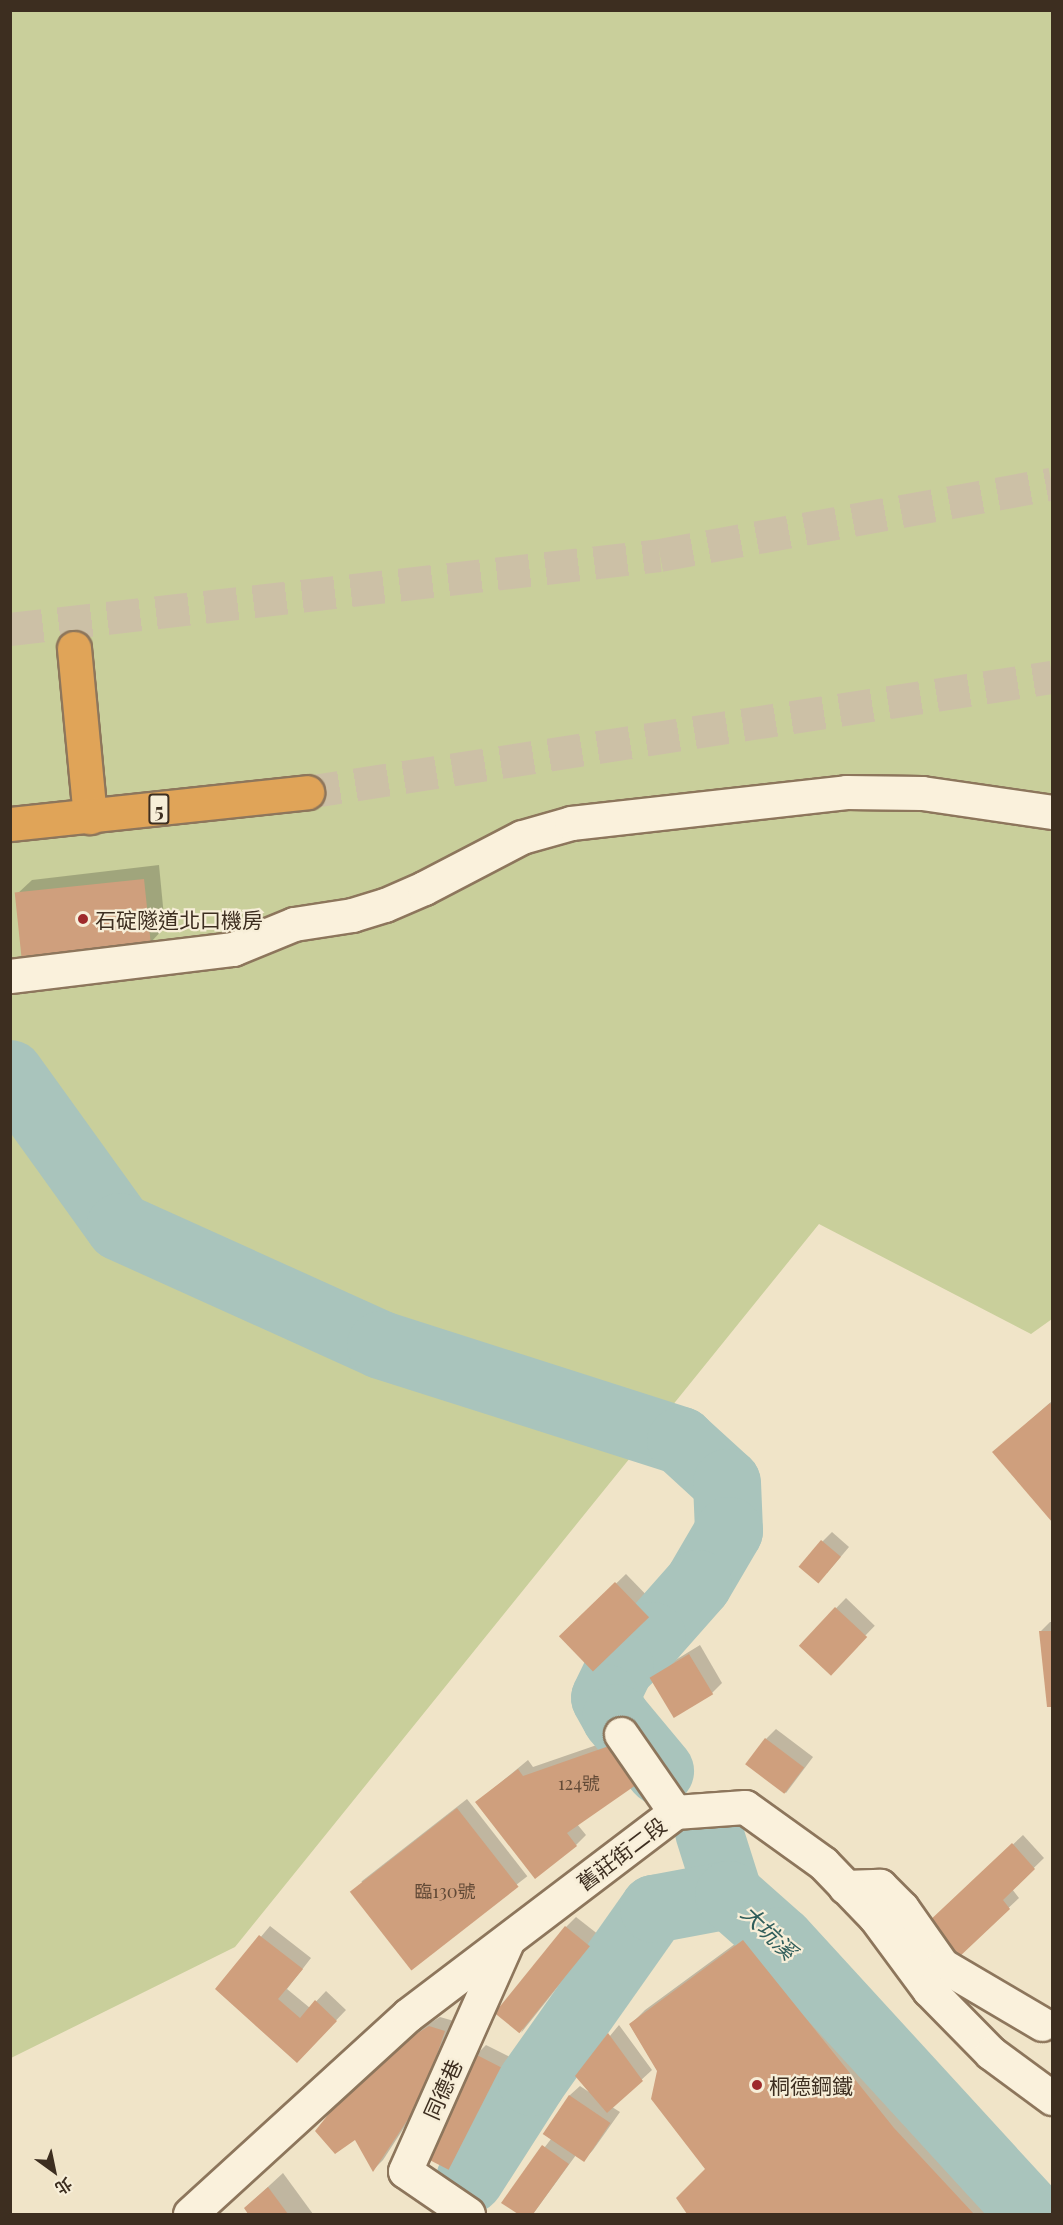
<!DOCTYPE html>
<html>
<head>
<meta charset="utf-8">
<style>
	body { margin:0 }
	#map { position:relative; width:1063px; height:2225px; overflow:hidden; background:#f0e4c8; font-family:"Playfair Display","Noto Sans TC",serif }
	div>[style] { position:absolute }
	.green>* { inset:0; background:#c9cf9b }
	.shadow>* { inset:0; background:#0003; transform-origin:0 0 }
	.river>* { height:68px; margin:-34px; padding:0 34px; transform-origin:34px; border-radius:34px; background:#a9c4bc }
	.building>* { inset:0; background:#cf9f7d; transform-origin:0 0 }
	.highway-tunnel>* { height:33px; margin-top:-16.5px; transform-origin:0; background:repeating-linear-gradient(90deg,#ccc0a6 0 33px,transparent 0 49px) }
	.roads { filter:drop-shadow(2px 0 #8d765c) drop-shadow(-2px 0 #8d765c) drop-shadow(0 2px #8d765c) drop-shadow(0 -2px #8d765c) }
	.minor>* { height:33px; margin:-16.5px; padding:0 16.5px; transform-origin:16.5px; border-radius:16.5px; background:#faf1dc }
	.highway>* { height:33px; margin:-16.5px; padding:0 16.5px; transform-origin:16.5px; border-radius:16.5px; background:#e0a458 }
	.dots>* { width:16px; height:16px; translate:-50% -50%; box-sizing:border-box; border:3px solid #f7eed8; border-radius:50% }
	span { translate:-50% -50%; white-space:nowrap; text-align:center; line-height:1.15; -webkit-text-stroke:4.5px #f7eed8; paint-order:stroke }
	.number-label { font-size:18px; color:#624a37 }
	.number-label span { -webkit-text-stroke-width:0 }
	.shield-label span { padding:2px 4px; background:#f7eed8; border:2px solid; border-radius:4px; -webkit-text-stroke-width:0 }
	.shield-label { font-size:20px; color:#3d2e20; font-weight:700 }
	.poi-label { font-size:21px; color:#3d2e20 }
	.left { translate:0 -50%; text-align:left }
	.street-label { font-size:21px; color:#3d2e20 }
	.water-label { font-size:22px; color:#2f5d5a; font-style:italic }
	.frame { position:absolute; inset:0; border:12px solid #3d2e20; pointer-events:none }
	.north { position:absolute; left:24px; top:2141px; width:60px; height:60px; -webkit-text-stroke:4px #f7eed8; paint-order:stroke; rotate:147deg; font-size:16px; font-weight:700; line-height:24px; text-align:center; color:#3d2e20 }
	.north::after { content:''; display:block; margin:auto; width:21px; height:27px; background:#3d2e20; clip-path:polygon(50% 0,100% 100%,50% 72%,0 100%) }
</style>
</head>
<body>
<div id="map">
	<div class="green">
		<i style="clip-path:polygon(11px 11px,1052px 11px,1052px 1319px,1031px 1334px,819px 1224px,235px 1947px,11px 2058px)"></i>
	</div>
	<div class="shadow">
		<i style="clip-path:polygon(159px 865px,165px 927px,151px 942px,17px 894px,32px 880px)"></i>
		<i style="clip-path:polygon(1052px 1401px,1052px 1519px,994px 1452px)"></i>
		<i style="clip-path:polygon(832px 1532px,849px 1547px,827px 1573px,822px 1542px)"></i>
		<i style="left:626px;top:1574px;width:46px;height:89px;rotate:46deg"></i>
		<i style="left:846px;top:1598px;width:40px;height:65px;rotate:44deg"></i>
		<i style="clip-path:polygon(1050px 1622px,1052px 1622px,1052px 1706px,1048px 1706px,1040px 1632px)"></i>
		<i style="clip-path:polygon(700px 1645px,722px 1683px,712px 1693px,674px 1716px,652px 1679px,661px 1669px)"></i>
		<i style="clip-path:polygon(776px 1729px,813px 1757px,786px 1793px,749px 1765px,766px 1739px)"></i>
		<i style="clip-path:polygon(620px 1737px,635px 1783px,577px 1824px,586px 1835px,576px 1845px,477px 1802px,528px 1760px,533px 1767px)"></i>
		<i style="left:467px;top:1799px;width:98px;height:134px;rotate:52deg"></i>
		<i style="clip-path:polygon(1023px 1835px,1044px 1858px,1012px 1889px,1019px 1898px,957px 1956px,938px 1915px)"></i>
		<i style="clip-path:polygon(576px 1917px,599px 1935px,521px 2033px,566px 1927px)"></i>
		<i style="clip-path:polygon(270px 1926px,311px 1958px,287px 1989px,310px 2008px,326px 1991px,346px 2010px,297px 2061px,217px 1989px)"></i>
		<i style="clip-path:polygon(758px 1927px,908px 2113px,1002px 2214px,688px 2214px,678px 2199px,707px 2169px,658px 2071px,630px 2025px,645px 2010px)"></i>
		<i style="clip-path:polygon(440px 2017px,454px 2021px,431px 2086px,383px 2160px,374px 2169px,356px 2085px,413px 2033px)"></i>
		<i style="clip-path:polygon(619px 2025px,652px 2070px,612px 2107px,620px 2112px,593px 2150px,584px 2160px,576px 2155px,533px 2214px,520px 2214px,503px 2202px,551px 2139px,544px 2134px,570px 2095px,580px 2086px,589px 2092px,577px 2076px)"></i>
		<i style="clip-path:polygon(486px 2045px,510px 2057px,462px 2159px,452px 2169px,476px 2055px)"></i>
		<i style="clip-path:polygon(283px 2173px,313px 2214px,250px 2214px,245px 2208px)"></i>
	</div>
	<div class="river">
		<i style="left:10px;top:1074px;width:188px;rotate:54.3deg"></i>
		<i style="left:120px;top:1227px;width:286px;rotate:24.3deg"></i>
		<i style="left:381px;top:1345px;width:315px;rotate:17.7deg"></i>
		<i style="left:681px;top:1441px;width:62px;rotate:42.4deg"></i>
		<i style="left:727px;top:1483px;width:48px;rotate:87.6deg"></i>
		<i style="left:729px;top:1531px;width:61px;rotate:120.3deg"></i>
		<i style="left:698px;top:1584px;width:69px;rotate:131.5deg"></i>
		<i style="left:652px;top:1636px;width:45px;rotate:135.9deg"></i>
		<i style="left:620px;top:1667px;width:34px;rotate:116deg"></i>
		<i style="left:605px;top:1698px;width:23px;rotate:61deg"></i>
		<i style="left:616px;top:1718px;width:69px;rotate:50.3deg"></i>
		<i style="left:709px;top:1832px;width:66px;rotate:72.4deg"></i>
		<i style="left:470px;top:2179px;width:115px;rotate:-57.4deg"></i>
		<i style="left:532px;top:2082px;width:212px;rotate:-54.8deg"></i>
		<i style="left:654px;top:1909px;width:76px;rotate:-10.6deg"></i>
		<i style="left:729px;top:1895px;width:69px;rotate:41.5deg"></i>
		<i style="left:781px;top:1941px;width:370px;rotate:47.5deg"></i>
	</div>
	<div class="building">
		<i style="left:144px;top:879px;width:64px;height:130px;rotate:84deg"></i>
		<i style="clip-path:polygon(1050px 1403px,1052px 1406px,1052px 1522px,992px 1452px)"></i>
		<i style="left:821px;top:1540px;width:26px;height:35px;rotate:40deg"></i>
		<i style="left:615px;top:1582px;width:49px;height:78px;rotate:46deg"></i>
		<i style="left:835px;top:1607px;width:44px;height:53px;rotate:43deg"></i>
		<i style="clip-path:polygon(1039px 1631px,1052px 1631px,1052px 1707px,1047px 1707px)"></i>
		<i style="left:689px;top:1654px;width:47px;height:46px;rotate:59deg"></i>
		<i style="left:765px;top:1738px;width:49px;height:33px;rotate:37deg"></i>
		<i style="clip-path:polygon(609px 1746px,636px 1785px,567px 1833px,577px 1846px,535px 1879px,475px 1802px,518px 1769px,523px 1776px)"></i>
		<i style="left:457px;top:1808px;width:100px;height:136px;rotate:52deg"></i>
		<i style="clip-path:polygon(1012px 1843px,1035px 1869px,1003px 1900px,1010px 1909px,957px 1959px,926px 1924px)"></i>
		<i style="left:565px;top:1926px;width:32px;height:112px;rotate:39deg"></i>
		<i style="clip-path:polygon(259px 1935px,303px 1969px,278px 1999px,300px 2018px,315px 2000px,337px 2021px,297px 2063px,215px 1989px)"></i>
		<i style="clip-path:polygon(743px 1940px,894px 2128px,974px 2214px,687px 2214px,676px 2198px,705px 2169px,651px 2099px,657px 2071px,629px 2024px)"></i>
		<i style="clip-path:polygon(429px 2026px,445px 2031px,422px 2098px,373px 2172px,355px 2140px,335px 2154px,315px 2131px,344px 2095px,402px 2043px)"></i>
		<i style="clip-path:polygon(608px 2033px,643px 2081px,607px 2113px,575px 2076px)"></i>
		<i style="left:475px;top:2054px;width:29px;height:115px;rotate:27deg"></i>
		<i style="left:569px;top:2095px;width:50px;height:47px;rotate:34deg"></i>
		<i style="clip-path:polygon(542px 2145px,569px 2164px,533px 2214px,518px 2214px,501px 2203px)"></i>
		<i style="clip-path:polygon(268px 2187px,288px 2214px,248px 2214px,244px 2208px)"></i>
	</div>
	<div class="highway-tunnel">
		<i style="left:10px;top:629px;width:654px;rotate:-6.49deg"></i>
		<i style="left:660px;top:555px;width:398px;rotate:-10.3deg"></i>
		<i style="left:307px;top:792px;width:754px;rotate:-8.78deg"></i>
	</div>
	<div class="roads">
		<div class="minor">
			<i style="left:10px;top:976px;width:225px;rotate:-6.9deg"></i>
			<i style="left:233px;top:949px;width:66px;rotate:-22.3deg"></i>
			<i style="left:294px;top:924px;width:59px;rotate:-8.8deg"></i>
			<i style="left:352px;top:915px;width:34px;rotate:-17deg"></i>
			<i style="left:385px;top:905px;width:43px;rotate:-23.6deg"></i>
			<i style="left:424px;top:888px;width:110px;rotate:-27.5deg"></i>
			<i style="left:522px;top:837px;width:51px;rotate:-15.9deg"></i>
			<i style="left:571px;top:823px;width:277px;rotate:-6.4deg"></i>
			<i style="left:846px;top:792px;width:76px;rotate:0.8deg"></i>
			<i style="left:922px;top:793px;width:131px;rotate:8.3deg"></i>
			<i style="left:621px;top:1734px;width:95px;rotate:55.3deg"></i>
			<i style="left:845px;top:1887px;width:35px;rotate:-2deg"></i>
			<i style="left:880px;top:1886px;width:31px;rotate:45deg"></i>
			<i style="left:902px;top:1908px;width:70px;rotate:54.9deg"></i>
			<i style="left:942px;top:1965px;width:116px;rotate:30.5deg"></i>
			<i style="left:190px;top:2214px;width:295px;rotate:-42.4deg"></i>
			<i style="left:408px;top:2015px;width:335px;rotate:-37.2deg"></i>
			<i style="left:675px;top:1812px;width:70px;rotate:-4.1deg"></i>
			<i style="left:745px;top:1807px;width:96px;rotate:35.7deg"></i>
			<i style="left:823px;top:1863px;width:75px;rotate:46.1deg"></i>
			<i style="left:875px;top:1917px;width:91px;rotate:53.5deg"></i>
			<i style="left:929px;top:1990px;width:88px;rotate:45.5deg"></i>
			<i style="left:991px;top:2053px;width:76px;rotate:36.4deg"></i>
			<i style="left:468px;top:2214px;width:76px;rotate:-145.7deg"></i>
			<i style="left:405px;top:2171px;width:253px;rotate:-66deg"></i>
		</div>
		<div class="highway">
			<i style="left:74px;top:648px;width:170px;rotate:84.6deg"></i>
			<i style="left:10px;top:824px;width:299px;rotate:-6.1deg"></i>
		</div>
	</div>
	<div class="dots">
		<i style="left:83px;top:919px;background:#9e2a2b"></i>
		<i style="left:757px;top:2085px;background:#9e2a2b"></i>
	</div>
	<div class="number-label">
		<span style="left:579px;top:1783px">124號</span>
		<span style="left:445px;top:1891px">臨130號</span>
	</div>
	<div class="shield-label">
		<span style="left:159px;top:809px">5</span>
	</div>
	<div class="poi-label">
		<span class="left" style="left:95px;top:919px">石碇隧道北口機房</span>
		<span class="left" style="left:769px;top:2085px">桐德鋼鐵</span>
	</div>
	<div class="street-label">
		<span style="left:621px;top:1853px;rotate:-37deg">舊莊街二段</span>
		<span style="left:442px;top:2089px;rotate:-66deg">同德巷</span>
	</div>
	<div class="water-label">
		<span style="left:769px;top:1932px;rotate:44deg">大坑溪</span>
	</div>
	<div class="frame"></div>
	<div class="north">北</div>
</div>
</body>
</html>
